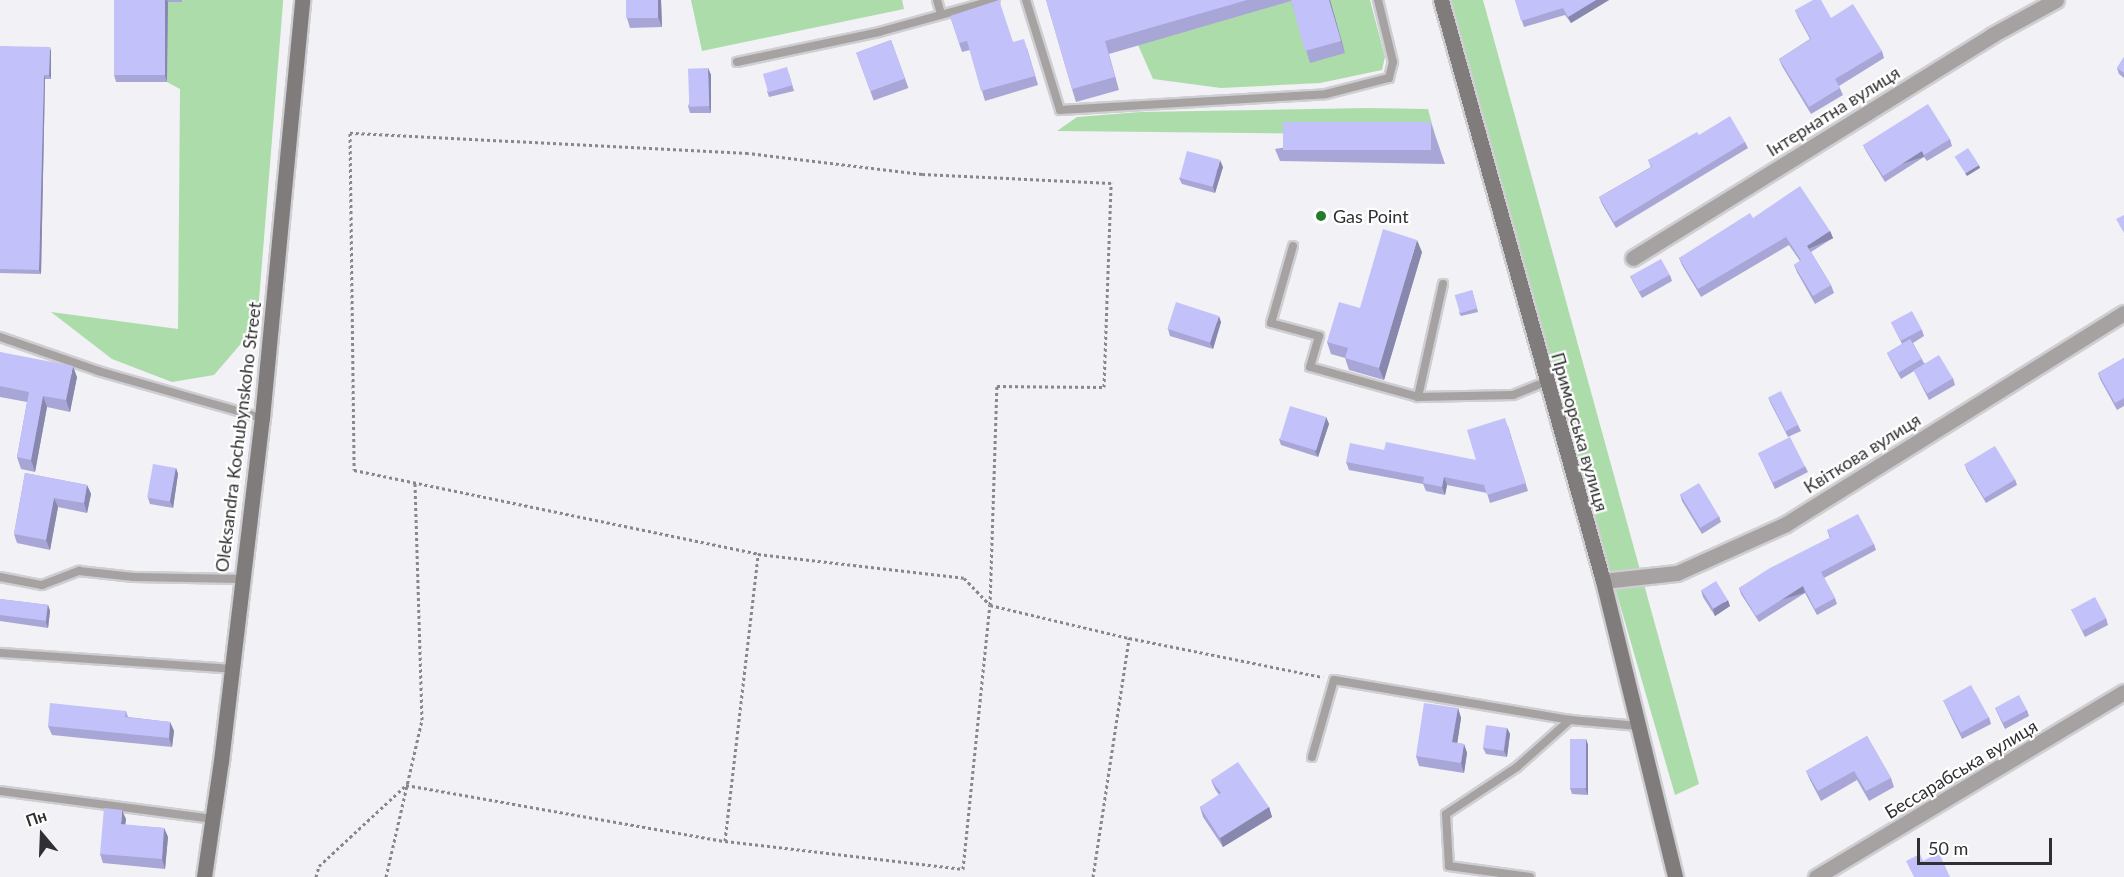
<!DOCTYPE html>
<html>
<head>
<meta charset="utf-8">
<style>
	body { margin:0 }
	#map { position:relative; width:2124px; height:877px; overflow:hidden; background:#f1f1f6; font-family:Lato,sans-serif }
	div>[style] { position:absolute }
	.green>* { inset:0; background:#addcab }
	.path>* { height:3px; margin-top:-1.5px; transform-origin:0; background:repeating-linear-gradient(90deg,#88888b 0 3px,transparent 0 6px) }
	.roads { filter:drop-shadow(2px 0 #ceced3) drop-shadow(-2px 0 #ceced3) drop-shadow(0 2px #ceced3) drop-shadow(0 -2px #ceced3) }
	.lane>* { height:8px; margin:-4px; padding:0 4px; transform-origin:4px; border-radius:4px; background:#a5a2a1 }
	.street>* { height:15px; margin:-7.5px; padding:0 7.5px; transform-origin:7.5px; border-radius:7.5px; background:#a5a2a1 }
	.secondary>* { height:15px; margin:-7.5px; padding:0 7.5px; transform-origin:7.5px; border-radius:7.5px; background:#807c7b }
	.wall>* { inset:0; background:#a8a6d6; transform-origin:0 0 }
	.shaded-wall>* { inset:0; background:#8887ae; transform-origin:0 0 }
	.building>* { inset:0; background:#c3c1f9; transform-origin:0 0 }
	.dots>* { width:16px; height:16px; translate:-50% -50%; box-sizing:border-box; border:3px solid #fff; border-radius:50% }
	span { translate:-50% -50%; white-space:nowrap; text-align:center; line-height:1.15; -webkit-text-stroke:4.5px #fff; paint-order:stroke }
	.street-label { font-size:18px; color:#303032 }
	.poi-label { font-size:18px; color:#303032 }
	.left { translate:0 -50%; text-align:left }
	.north { position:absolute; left:12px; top:805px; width:60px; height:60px; -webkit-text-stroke:4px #fff; paint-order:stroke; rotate:341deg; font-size:16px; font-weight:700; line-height:24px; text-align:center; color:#303032 }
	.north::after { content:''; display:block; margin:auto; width:21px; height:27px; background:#303032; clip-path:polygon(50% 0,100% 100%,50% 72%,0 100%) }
	.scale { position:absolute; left:1917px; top:838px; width:135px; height:27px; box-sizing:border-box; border:3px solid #303032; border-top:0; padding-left:8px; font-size:18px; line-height:21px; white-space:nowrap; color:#303032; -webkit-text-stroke:4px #fff; paint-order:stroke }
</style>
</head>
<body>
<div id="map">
	<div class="green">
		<i style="clip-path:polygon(182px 0,283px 0,283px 3px,257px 325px,214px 375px,172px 382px,112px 359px,51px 312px,178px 329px,180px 89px,167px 82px,168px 2px)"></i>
		<i style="clip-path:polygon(691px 0,902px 0,904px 9px,702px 51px)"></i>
		<i style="clip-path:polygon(1292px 0,1370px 0,1385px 57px,1382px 70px,1320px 83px,1221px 88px,1153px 79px,1138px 45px)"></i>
		<i style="clip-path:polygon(1445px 0,1483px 0,1699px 784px,1675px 795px)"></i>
		<i style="clip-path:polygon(1367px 108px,1428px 109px,1435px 135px,1057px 131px,1077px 117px,1140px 112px)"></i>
	</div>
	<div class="path">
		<i style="left:406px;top:785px;width:324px;rotate:10deg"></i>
		<i style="left:725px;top:841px;width:240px;rotate:6.7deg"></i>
		<i style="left:963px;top:869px;width:265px;rotate:-84.2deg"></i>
		<i style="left:990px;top:605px;width:219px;rotate:-88.2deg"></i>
		<i style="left:997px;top:386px;width:107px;rotate:0.5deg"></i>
		<i style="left:1104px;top:387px;width:204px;rotate:-88deg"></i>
		<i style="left:1111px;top:183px;width:189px;rotate:-177.3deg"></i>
		<i style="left:922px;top:174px;width:175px;rotate:-173.1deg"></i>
		<i style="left:748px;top:153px;width:399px;rotate:-177.1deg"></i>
		<i style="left:350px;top:133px;width:337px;rotate:89.3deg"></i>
		<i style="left:354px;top:470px;width:413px;rotate:11.7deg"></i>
		<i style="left:758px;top:554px;width:207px;rotate:6.6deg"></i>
		<i style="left:964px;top:578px;width:37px;rotate:46deg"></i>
		<i style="left:990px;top:605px;width:143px;rotate:13.4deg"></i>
		<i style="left:1129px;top:638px;width:198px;rotate:11.4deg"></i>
		<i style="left:725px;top:841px;width:289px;rotate:-83.4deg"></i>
		<i style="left:316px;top:877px;width:11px;rotate:-75deg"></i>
		<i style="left:319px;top:866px;width:117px;rotate:-42.9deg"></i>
		<i style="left:386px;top:877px;width:161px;rotate:-77.1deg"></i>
		<i style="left:422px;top:720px;width:237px;rotate:-91.7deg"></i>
		<i style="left:1093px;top:877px;width:242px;rotate:-81.4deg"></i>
	</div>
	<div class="roads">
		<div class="lane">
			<i style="left:937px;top:0;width:15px;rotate:74deg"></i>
			<i style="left:1026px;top:0;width:115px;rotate:72.8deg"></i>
			<i style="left:1060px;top:110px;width:266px;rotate:-3.4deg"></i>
			<i style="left:1326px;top:94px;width:65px;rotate:-14.3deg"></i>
			<i style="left:1389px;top:78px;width:16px;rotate:-76deg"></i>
			<i style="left:1393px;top:62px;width:64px;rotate:-103.6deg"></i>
			<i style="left:737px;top:62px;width:145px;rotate:-11.9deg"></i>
			<i style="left:879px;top:32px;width:120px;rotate:-15.4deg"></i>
			<i style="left:1293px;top:246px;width:80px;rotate:105.9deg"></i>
			<i style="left:1271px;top:323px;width:50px;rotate:15.2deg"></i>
			<i style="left:1319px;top:336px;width:32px;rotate:106deg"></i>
			<i style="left:1310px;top:367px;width:112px;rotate:15.5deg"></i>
			<i style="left:1443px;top:284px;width:116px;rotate:102.5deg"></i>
			<i style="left:1418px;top:397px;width:95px;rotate:-1.2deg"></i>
			<i style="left:1513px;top:395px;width:35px;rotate:-22deg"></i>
			<i style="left:0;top:337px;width:104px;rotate:19.1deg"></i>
			<i style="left:98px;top:371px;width:171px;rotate:16deg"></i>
			<i style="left:0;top:577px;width:43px;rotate:10.8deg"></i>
			<i style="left:42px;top:585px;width:40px;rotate:-21deg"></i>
			<i style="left:79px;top:571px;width:55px;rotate:6.2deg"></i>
			<i style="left:134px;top:577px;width:107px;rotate:1.1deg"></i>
			<i style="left:0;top:653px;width:233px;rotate:3.9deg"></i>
			<i style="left:1312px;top:757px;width:80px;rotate:-74.1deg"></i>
			<i style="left:1334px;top:680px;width:239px;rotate:9.6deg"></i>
			<i style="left:1570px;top:720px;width:69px;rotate:5deg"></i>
			<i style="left:0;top:791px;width:215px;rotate:7.5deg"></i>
			<i style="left:1530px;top:877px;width:82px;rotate:-172.3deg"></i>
			<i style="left:1449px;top:866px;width:52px;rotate:-93.3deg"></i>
			<i style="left:1446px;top:814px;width:85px;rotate:-33.5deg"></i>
			<i style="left:1517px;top:767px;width:71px;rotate:-41.6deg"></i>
		</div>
		<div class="street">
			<i style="left:1633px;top:258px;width:423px;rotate:-31.8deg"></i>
			<i style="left:1992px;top:35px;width:73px;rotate:-28.7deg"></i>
			<i style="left:1603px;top:581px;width:74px;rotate:-6.2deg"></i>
			<i style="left:1677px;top:573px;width:120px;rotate:-24.2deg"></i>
			<i style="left:1786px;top:524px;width:398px;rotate:-32deg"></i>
			<i style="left:1816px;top:877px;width:359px;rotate:-31deg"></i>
		</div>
		<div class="secondary">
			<i style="left:1441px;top:0;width:603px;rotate:74.42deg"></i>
			<i style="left:1603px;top:581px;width:305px;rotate:76.3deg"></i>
			<i style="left:204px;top:877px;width:117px;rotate:-81.7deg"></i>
			<i style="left:221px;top:761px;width:345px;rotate:-83.2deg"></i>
			<i style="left:262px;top:418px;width:420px;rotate:-84.5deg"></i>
		</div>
	</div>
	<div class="wall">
		<i style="clip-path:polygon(114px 0,182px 0,182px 2px,168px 2px,167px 82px,116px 82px,114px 75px)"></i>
		<i style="clip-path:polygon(661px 0,662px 27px,630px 28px,627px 18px)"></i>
		<i style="clip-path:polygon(1046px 0,1330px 0,1345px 53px,1310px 63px,1291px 1px,1109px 54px,1119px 90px,1076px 102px,1072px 89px)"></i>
		<i style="clip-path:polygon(1515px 0,1609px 0,1571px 23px,1565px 15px,1524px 27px)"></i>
		<i style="clip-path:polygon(1795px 10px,1831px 18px,1882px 51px,1884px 58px,1839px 86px,1843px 95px,1811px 114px,1782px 66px,1779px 59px,1810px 39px,1798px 17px)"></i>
		<i style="clip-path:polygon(950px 16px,1027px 48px,1038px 85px,985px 101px,970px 50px,962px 52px)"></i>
		<i style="left:891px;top:40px;width:51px;height:37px;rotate:70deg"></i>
		<i style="clip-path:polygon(0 46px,51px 51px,51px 79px,45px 79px,41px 274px,0 273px)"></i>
		<i style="clip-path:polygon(2124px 57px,2124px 78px,2119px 74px,2117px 68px)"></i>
		<i style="clip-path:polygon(708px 68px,711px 75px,711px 113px,690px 113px,688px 106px)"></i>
		<i style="clip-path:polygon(789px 74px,794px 91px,769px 97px,767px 91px)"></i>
		<i style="clip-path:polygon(1431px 123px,1445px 164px,1280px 161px,1275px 149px)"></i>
		<i style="clip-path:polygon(1699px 135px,1745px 142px,1748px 148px,1616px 228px,1602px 204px,1599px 197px,1651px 167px,1648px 160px)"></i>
		<i style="clip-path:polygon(1950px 139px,1952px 146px,1927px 161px,1924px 157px,1885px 182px,1866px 151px,1863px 145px)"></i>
		<i style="clip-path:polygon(1223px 167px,1215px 193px,1182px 184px,1179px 178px)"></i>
		<i style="clip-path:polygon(1753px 218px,1830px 231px,1833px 238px,1811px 252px,1831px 285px,1834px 293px,1815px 304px,1797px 272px,1794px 265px,1800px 261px,1789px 245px,1701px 297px,1682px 265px,1679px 258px)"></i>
		<i style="clip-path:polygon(1422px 252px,1384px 380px,1349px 370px,1345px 358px,1331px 354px,1327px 342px,1360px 308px)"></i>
		<i style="clip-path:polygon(1670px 275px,1672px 281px,1642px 298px,1633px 282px,1630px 276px)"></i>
		<i style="clip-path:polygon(1472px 290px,1478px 312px,1461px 316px,1459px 313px)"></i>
		<i style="clip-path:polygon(1221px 322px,1213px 349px,1170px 336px,1168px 329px)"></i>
		<i style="clip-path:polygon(1891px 322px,1922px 330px,1924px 336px,1913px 343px,1924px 363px,1953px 378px,1955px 385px,1929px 400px,1914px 371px,1901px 379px,1890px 359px,1887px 353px,1902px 344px)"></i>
		<i style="clip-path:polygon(0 352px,77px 377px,70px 412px,47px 407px,35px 472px,21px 469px,17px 457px,27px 402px,0 397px)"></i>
		<i style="clip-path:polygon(2124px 358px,2124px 406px,2117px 410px,2100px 379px,2098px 373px)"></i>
		<i style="clip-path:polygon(1768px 397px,1798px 425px,1801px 431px,1788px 437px,1771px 404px)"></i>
		<i style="clip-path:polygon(1326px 417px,1329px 424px,1318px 457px,1281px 445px,1279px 439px)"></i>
		<i style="clip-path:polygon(1508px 426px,1528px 491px,1490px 503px,1487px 493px,1447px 485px,1445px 495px,1426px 491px,1423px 484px,1349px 470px,1346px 462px,1384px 450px,1476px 460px)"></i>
		<i style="clip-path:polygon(1758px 453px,1805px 466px,1808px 472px,1775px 489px)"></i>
		<i style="clip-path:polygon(1965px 465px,2015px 479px,2017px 485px,1986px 503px,1967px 471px)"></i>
		<i style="clip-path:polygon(176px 468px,178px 474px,173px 508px,150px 504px,148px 498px)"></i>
		<i style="clip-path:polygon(25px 473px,87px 485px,91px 494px,87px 513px,58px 507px,50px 550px,17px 543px,14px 534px)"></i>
		<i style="clip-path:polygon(1680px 494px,1719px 516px,1721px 522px,1702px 534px,1682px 501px)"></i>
		<i style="clip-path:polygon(1827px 530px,1874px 544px,1876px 550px,1824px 578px,1835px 598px,1837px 604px,1817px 615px,1805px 593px,1759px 622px,1741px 594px,1739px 588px,1830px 538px)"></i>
		<i style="clip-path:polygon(1701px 590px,1730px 606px,1715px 616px,1703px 597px)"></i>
		<i style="clip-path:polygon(0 599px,48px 605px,50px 611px,48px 628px,0 621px)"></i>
		<i style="clip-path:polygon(2071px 609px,2106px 618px,2108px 625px,2085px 637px)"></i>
		<i style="clip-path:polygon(1943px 700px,1989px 717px,1991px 724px,1962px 739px)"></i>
		<i style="clip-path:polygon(1458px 708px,1461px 718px,1457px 743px,1464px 744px,1467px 753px,1464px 773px,1419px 766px,1416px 756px)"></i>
		<i style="clip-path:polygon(1995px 708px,2027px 710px,2029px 716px,2005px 729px)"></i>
		<i style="clip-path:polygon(126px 711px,128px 717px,170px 722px,174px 731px,172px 747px,52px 735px,48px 726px)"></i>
		<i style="clip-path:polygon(1507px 728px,1510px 734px,1507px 757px,1486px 754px,1483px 748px)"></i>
		<i style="clip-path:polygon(1867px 736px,1891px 778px,1894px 787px,1869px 801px,1857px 780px,1821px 801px,1810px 780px,1806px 771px)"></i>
		<i style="clip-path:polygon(1586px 739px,1588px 745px,1588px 795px,1572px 794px,1570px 788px)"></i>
		<i style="clip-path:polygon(1211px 780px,1269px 807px,1272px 817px,1223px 847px,1203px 817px,1200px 807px,1219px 795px,1215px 789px)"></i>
		<i style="clip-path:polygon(126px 819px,125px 825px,164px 828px,168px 837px,165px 869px,103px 863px,100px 854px)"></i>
	</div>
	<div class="shaded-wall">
		<i style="clip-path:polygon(165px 0,167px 0,168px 2px,167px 82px,165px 76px)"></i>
		<i style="clip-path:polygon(658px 0,661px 0,662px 27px,658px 17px)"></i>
		<i style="clip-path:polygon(1329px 0,1330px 0,1345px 53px,1341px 41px)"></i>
		<i style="clip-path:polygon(1596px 0,1609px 0,1571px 23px,1568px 17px)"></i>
		<i style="clip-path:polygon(50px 47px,51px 51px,51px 79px,49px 75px)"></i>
		<i style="clip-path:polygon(708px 68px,711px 75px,711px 113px,709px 106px)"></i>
		<i style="clip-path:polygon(44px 75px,45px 79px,41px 274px,39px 270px)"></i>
		<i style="left:1922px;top:151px;width:6px;height:46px;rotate:72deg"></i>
		<i style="clip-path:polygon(1220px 160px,1223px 167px,1215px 193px,1213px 187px)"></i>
		<i style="clip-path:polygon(1979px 165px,1980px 168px,1967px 176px,1965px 173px)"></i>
		<i style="left:1830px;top:231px;width:8px;height:27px;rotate:67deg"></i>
		<i style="clip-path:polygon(1417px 240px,1422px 252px,1384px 380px,1379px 368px)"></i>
		<i style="clip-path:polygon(1219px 316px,1221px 322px,1213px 349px,1210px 343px)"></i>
		<i style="clip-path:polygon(73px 366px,77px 377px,70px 412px,66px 400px)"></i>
		<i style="clip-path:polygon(43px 396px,47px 407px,35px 472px,31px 460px)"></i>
		<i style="clip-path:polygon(1326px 417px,1329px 424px,1318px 457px,1315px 451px)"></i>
		<i style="clip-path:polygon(176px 468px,178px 474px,173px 508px,170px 501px)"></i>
		<i style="clip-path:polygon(1444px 477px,1447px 485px,1445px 495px,1442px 487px)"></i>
		<i style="clip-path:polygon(87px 485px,91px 494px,87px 513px,84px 503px)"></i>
		<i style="clip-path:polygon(54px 498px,58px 507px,50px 550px,46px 540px)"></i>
		<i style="left:1803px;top:586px;width:7px;height:56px;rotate:74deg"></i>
		<i style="clip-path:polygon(1728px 600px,1730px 606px,1715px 616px,1713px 609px)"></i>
		<i style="clip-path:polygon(48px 605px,50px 611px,48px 628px,46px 622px)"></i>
		<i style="clip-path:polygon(1458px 708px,1461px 718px,1456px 752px,1452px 742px)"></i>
		<i style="clip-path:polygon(170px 722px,174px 731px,172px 747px,169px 738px)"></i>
		<i style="clip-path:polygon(1507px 728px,1510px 734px,1507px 757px,1504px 751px)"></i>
		<i style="clip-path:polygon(1586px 739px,1588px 745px,1588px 795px,1585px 788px)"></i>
		<i style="clip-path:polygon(1464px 744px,1467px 753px,1464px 773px,1461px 763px)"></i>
		<i style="clip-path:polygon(1269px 807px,1272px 817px,1223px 847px,1220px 838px)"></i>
		<i style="clip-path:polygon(122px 810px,126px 819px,124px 834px,121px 824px)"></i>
		<i style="clip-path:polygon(164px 828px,168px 837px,165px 869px,162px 859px)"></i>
	</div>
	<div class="building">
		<i style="left:114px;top:0;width:51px;height:75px"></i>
		<i style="left:626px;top:0;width:32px;height:18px"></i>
		<i style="clip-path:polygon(999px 0,1013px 42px,1024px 39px,1035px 76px,981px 91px,967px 41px,959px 43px,950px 16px)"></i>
		<i style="clip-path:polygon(1046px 0,1247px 0,1105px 41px,1115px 77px,1072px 89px)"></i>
		<i style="clip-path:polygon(1291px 0,1329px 0,1341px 41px,1305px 51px)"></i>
		<i style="clip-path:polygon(1515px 0,1596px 0,1568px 17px,1563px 8px,1521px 21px)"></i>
		<i style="clip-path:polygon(1813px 0,1821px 0,1831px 18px,1853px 4px,1882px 51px,1835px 79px,1840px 88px,1809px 107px,1779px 59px,1811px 39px,1795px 10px)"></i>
		<i style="left:891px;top:40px;width:41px;height:37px;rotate:70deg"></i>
		<i style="clip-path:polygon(0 46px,50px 47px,49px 75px,44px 75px,39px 270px,0 269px)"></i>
		<i style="clip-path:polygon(2124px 57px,2124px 73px,2117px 68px)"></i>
		<i style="left:787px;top:67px;width:19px;height:25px;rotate:74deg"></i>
		<i style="left:708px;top:68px;width:38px;height:20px;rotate:88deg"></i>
		<i style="clip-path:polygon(1928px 104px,1950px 139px,1924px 155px,1922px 151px,1883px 176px,1863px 145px)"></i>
		<i style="clip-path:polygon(1730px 116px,1745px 142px,1614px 222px,1599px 197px,1652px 167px,1648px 160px,1697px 132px,1699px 135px)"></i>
		<i style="left:1283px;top:122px;width:148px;height:28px"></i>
		<i style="left:1968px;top:148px;width:20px;height:16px;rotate:57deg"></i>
		<i style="left:1187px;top:151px;width:34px;height:28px;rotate:15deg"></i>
		<i style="clip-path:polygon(1800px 186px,1830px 231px,1807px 246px,1831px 285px,1813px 296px,1794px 265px,1801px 260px,1786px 237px,1698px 289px,1679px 258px,1750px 213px,1753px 218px)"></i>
		<i style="clip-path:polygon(2124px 215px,2124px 233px,2116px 219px)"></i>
		<i style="clip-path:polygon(1383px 229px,1417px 240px,1379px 368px,1345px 358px,1348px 348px,1327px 342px,1339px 302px,1360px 308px)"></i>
		<i style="left:1661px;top:259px;width:18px;height:35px;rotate:61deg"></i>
		<i style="left:1472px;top:290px;width:19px;height:18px;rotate:74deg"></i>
		<i style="left:1176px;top:302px;width:45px;height:28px;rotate:18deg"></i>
		<i style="left:1912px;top:311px;width:21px;height:24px;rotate:62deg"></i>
		<i style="left:1910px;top:339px;width:23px;height:27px;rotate:59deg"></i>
		<i style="clip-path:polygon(0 352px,73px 366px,66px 400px,43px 396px,31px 460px,17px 457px,29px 392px,0 386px)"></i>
		<i style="left:1939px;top:355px;width:27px;height:30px;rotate:59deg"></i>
		<i style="clip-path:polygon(2124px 358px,2124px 398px,2115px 403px,2098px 373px)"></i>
		<i style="left:1781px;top:391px;width:38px;height:14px;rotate:63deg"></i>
		<i style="left:1290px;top:406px;width:38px;height:35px;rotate:17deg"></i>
		<i style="clip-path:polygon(1505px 418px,1526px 483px,1487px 495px,1484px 485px,1444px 477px,1442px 487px,1423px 483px,1424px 477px,1346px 462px,1350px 443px,1384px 450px,1386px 442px,1476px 460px,1467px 430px)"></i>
		<i style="left:1790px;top:437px;width:33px;height:36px;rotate:63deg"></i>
		<i style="left:1995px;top:446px;width:39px;height:36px;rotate:59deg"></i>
		<i style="left:153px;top:464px;width:23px;height:34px;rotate:10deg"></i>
		<i style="clip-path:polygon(25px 473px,87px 485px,84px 503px,54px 498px,46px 540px,14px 534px)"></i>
		<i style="left:1699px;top:483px;width:39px;height:22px;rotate:59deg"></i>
		<i style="clip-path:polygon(1858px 514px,1874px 544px,1821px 572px,1835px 598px,1815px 609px,1803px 586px,1756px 616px,1739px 588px,1770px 568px,1831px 537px,1827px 530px)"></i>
		<i style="left:1716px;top:581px;width:22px;height:17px;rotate:58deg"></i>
		<i style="left:2095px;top:597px;width:24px;height:27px;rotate:62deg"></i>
		<i style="left:0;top:599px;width:48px;height:16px;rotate:7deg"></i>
		<i style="left:1971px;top:685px;width:37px;height:32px;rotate:61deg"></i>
		<i style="left:2019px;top:695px;width:17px;height:27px;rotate:62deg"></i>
		<i style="clip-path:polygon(50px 703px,126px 711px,125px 717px,170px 722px,169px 738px,48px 726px)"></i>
		<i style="clip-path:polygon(1424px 703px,1458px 708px,1452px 742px,1464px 744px,1461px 763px,1416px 756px)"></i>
		<i style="left:1486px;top:725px;width:21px;height:23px;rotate:8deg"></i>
		<i style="clip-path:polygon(1867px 736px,1891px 778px,1866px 791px,1854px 771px,1818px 791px,1806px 771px)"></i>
		<i style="left:1570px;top:739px;width:16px;height:49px"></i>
		<i style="clip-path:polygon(1238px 762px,1269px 807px,1220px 838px,1200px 807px,1221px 793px,1211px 780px)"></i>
		<i style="clip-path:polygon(104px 808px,122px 810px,121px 824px,164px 828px,162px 859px,100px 854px)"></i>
		<i style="clip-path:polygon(1939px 853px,1950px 877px,1914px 877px,1906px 861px,1920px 854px,1923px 861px)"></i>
	</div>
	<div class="dots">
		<i style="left:1321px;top:216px;background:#257d2b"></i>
	</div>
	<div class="street-label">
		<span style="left:1833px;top:111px;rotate:-32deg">Інтернатна вулиця</span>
		<span style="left:1580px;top:432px;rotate:74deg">Приморська вулиця</span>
		<span style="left:238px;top:437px;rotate:-83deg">Oleksandra Kochubynskoho Street</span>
		<span style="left:1862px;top:453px;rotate:-32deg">Квіткова вулиця</span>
		<span style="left:1961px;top:769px;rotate:-31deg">Бессарабська вулиця</span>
	</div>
	<div class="poi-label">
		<span class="left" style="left:1333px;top:216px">Gas Point</span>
	</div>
	<div class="north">Пн</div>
	<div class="scale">50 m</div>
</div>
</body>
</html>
